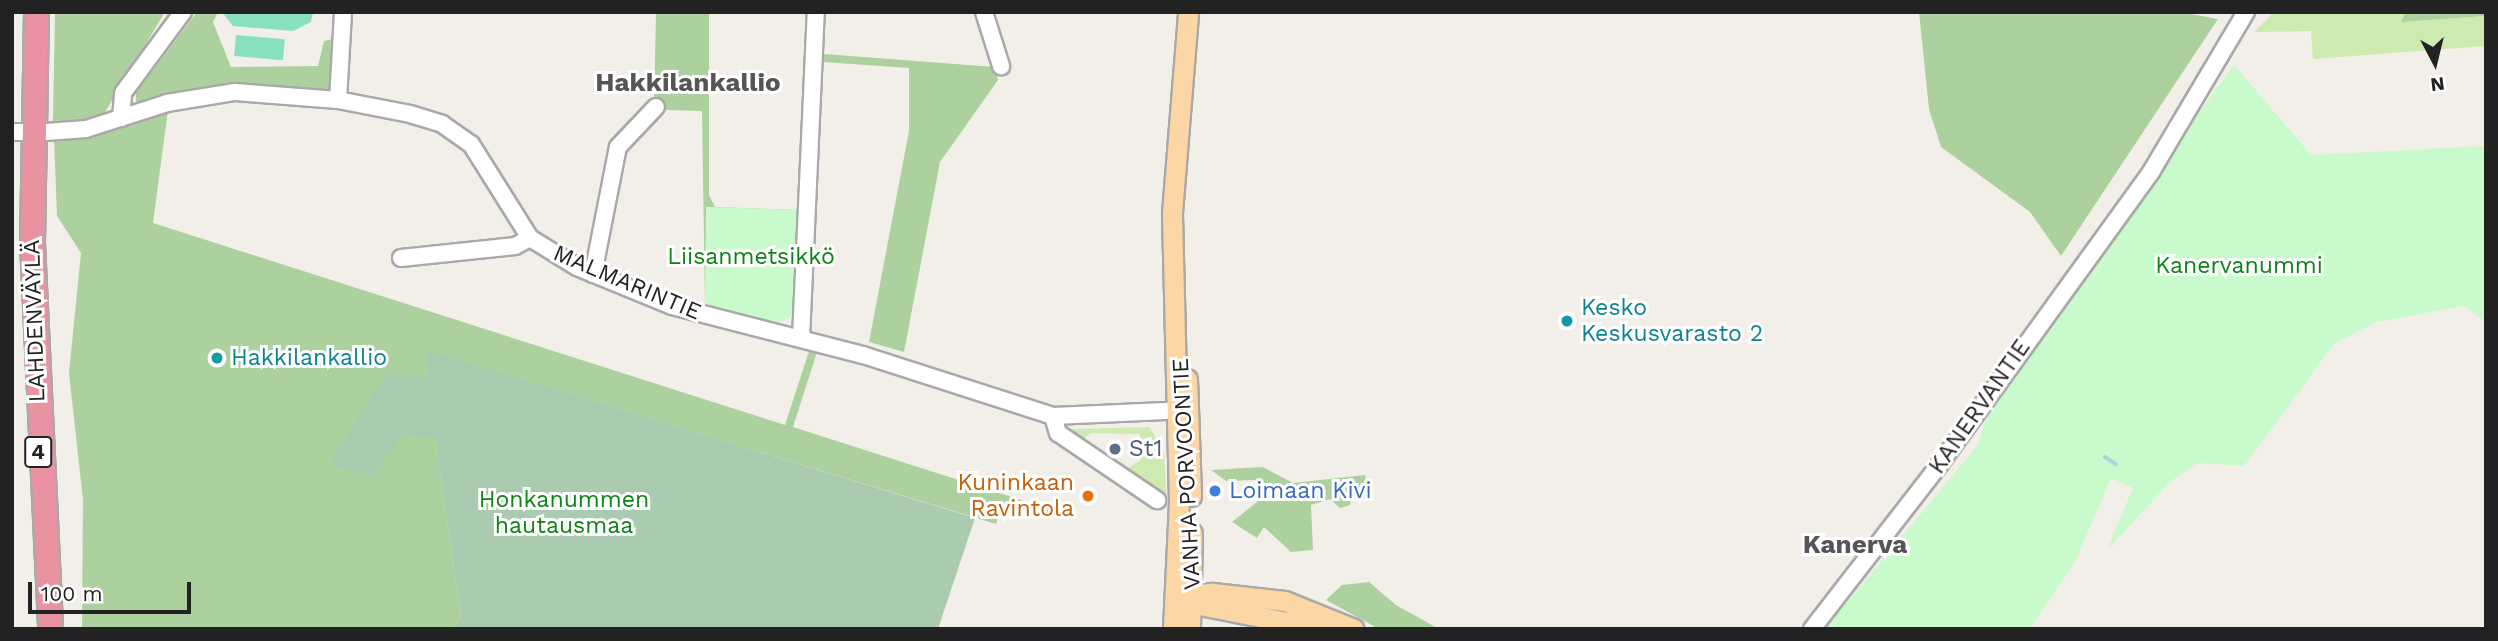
<!DOCTYPE html>
<html>
<head>
<meta charset="utf-8">
<style>
	body { margin:0 }
	#map { position:relative; width:2498px; height:641px; overflow:hidden; background:#f2efe9; font-family:"Work Sans",sans-serif }
	div>[style] { position:absolute }
	.grass>* { inset:0; background:#cdebb0 }
	.forest>* { inset:0; background:#add19e }
	.cemetery>* { inset:0; background:#aacbaf }
	.park>* { inset:0; background:#c8facc }
	.pitch>* { inset:0; background:#88e0be; transform-origin:0 0 }
	.stream>* { height:3.5px; margin:-1.75px; padding:0 1.75px; transform-origin:1.75px; border-radius:1.75px; background:#aad3df }
	.roads { filter:drop-shadow(2px 0 #a9a9a9) drop-shadow(-2px 0 #a9a9a9) drop-shadow(0 2px #a9a9a9) drop-shadow(0 -2px #a9a9a9) }
	.minor>* { height:16px; margin:-8px; padding:0 8px; transform-origin:8px; border-radius:8px; background:#fff }
	.major>* { height:19px; margin:-9.5px; padding:0 9.5px; transform-origin:9.5px; border-radius:9.5px; background:#fcd6a4 }
	.highway>* { height:23px; margin:-11.5px; padding:0 11.5px; transform-origin:11.5px; border-radius:11.5px; background:#e892a2 }
	.dots>* { width:19px; height:19px; translate:-50% -50%; box-sizing:border-box; border:4px solid #fff; border-radius:50% }
	span { translate:-50% -50%; white-space:nowrap; text-align:center; line-height:1.15; -webkit-text-stroke:6px #fff; paint-order:stroke }
	.shield-label span { padding:2px 5px; background:#fff; border:2px solid; border-radius:5px; -webkit-text-stroke-width:0 }
	.shield-label { font-size:21px; color:#222; font-weight:700 }
	.park-label { font-size:23px; color:#0c8416 }
	.street-label { font-size:23px; color:#222 }
	.culture-label { font-size:23px; color:#0d838f }
	.left { translate:0 -50%; text-align:left }
	.service-label { font-size:23px; color:#4e5e75 }
	.food-label { font-size:23px; color:#c56008 }
	.right { translate:-100% -50%; text-align:right }
	.shop-label { font-size:23px; color:#366cbe }
	.quarter-label { font-size:26px; color:#555; font-weight:700 }
	.frame { position:absolute; inset:0; border:14px solid #222; pointer-events:none }
	.north { position:absolute; left:2400px; top:28px; width:70px; height:70px; -webkit-text-stroke:5px #fff; paint-order:stroke; rotate:173deg; font-size:19px; font-weight:700; line-height:28px; text-align:center; color:#222 }
	.north::after { content:''; display:block; margin:auto; width:24px; height:32px; background:#222; clip-path:polygon(50% 0,100% 100%,50% 72%,0 100%) }
	.scale { position:absolute; left:28px; top:582px; width:163px; height:32px; box-sizing:border-box; border:4px solid #222; border-top:0; padding-left:9px; font-size:21px; line-height:24px; white-space:nowrap; color:#222; -webkit-text-stroke:5px #fff; paint-order:stroke }
</style>
</head>
<body>
<div id="map">
	<div class="grass">
		<i style="clip-path:polygon(2274px 12px,2406px 12px,2402px 22px,2486px 16px,2486px 46px,2313px 59px,2311px 31px,2254px 32px)"></i>
		<i style="clip-path:polygon(1149px 427px,1164px 450px,1166px 493px,1135px 482px,1128px 468px,1141px 460px,1140px 434px,1090px 433px,1082px 441px,1071px 429px)"></i>
	</div>
	<div class="forest">
		<i style="clip-path:polygon(55px 12px,165px 12px,101px 119px,53px 121px)"></i>
		<i style="clip-path:polygon(197px 12px,218px 12px,213px 22px,231px 67px,318px 66px,324px 41px,337px 38px,334px 92px,229px 86px,136px 107px,136px 93px)"></i>
		<i style="clip-path:polygon(656px 12px,709px 12px,709px 195px,715px 207px,799px 210px,778px 324px,705px 305px,702px 111px,664px 110px,654px 102px)"></i>
		<i style="clip-path:polygon(1919px 12px,2180px 12px,2218px 19px,2061px 256px,2030px 212px,1941px 147px,1929px 109px)"></i>
		<i style="clip-path:polygon(2406px 12px,2486px 12px,2486px 16px,2401px 22px)"></i>
		<i style="clip-path:polygon(824px 54px,995px 67px,998px 80px,940px 162px,904px 352px,869px 342px,909px 131px,909px 68px,823px 62px)"></i>
		<i style="clip-path:polygon(168px 110px,153px 223px,785px 425px,810px 348px,818px 349px,793px 427px,1052px 510px,1050px 516px,1003px 502px,996px 524px,428px 351px,426px 379px,403px 435px,435px 437px,461px 615px,453px 629px,82px 629px,83px 500px,69px 373px,81px 253px,57px 216px,54px 139px)"></i>
		<i style="clip-path:polygon(1263px 467px,1293px 483px,1365px 475px,1367px 487px,1352px 491px,1350px 505px,1340px 508px,1330px 499px,1311px 505px,1313px 550px,1291px 552px,1264px 527px,1257px 538px,1232px 522px,1262px 498px,1255px 480px,1226px 481px,1211px 470px)"></i>
		<i style="clip-path:polygon(1369px 582px,1396px 605px,1439px 629px,1379px 629px,1326px 600px,1342px 585px)"></i>
	</div>
	<div class="cemetery">
		<i style="clip-path:polygon(427px 350px,975px 518px,938px 629px,453px 629px,461px 615px,435px 438px,403px 435px,372px 477px,330px 464px,386px 373px,426px 379px)"></i>
	</div>
	<div class="park">
		<i style="clip-path:polygon(2234px 65px,2311px 155px,2486px 146px,2486px 322px,2464px 306px,2376px 322px,2334px 344px,2244px 466px,2197px 463px,2170px 482px,2107px 550px,2133px 488px,2111px 478px,2074px 564px,2029px 629px,1825px 629px,1978px 445px,1985px 420px,2090px 261px)"></i>
		<i style="clip-path:polygon(706px 207px,799px 210px,795px 314px,778px 324px,705px 305px)"></i>
	</div>
	<div class="pitch">
		<i style="clip-path:polygon(222px 12px,313px 12px,311px 22px,293px 31px,233px 26px)"></i>
		<i style="left:236px;top:35px;width:49px;height:21px;rotate:5deg"></i>
	</div>
	<div class="stream">
		<i style="left:2105px;top:457px;width:13px;rotate:32deg"></i>
	</div>
	<div class="roads">
		<div class="minor">
			<i style="left:984px;top:12px;width:57px;rotate:72.5deg"></i>
			<i style="left:338px;top:100px;width:88px;rotate:-86.7deg"></i>
			<i style="left:121px;top:118px;width:25px;rotate:-85deg"></i>
			<i style="left:123px;top:93px;width:101px;rotate:-53.5deg"></i>
			<i style="left:12px;top:132px;width:13px"></i>
			<i style="left:46px;top:132px;width:40px;rotate:-4.3deg"></i>
			<i style="left:86px;top:129px;width:85px;rotate:-17.8deg"></i>
			<i style="left:167px;top:103px;width:69px;rotate:-9.2deg"></i>
			<i style="left:235px;top:92px;width:103px;rotate:4.4deg"></i>
			<i style="left:338px;top:100px;width:73px;rotate:11deg"></i>
			<i style="left:410px;top:114px;width:34px;rotate:17deg"></i>
			<i style="left:442px;top:124px;width:35px;rotate:35deg"></i>
			<i style="left:471px;top:144px;width:111px;rotate:57.9deg"></i>
			<i style="left:530px;top:238px;width:55px;rotate:31.7deg"></i>
			<i style="left:577px;top:267px;width:103px;rotate:22.3deg"></i>
			<i style="left:672px;top:306px;width:197px;rotate:14.4deg"></i>
			<i style="left:863px;top:355px;width:200px;rotate:17.8deg"></i>
			<i style="left:1053px;top:416px;width:135px;rotate:-2.5deg"></i>
			<i style="left:401px;top:258px;width:115px;rotate:-6deg"></i>
			<i style="left:515px;top:246px;width:17px;rotate:-28deg"></i>
			<i style="left:593px;top:274px;width:129px;rotate:-78.9deg"></i>
			<i style="left:618px;top:147px;width:55px;rotate:-46.5deg"></i>
			<i style="left:801px;top:338px;width:326px;rotate:-87.4deg"></i>
			<i style="left:1053px;top:416px;width:18px;rotate:74deg"></i>
			<i style="left:1058px;top:433px;width:120px;rotate:34.1deg"></i>
			<i style="left:1812px;top:629px;width:207px;rotate:-52.2deg"></i>
			<i style="left:1939px;top:465px;width:362px;rotate:-54.1deg"></i>
			<i style="left:2151px;top:172px;width:186px;rotate:-59.3deg"></i>
		</div>
		<div class="major">
			<i style="left:1187px;top:379px;width:117px;rotate:88deg"></i>
			<i style="left:1182px;top:596px;width:31px;rotate:-6deg"></i>
			<i style="left:1213px;top:593px;width:72px;rotate:6.3deg"></i>
			<i style="left:1285px;top:601px;width:74px;rotate:22.1deg"></i>
			<i style="left:1184px;top:602px;width:142px;rotate:11deg"></i>
			<i style="left:1173px;top:629px;width:128px;rotate:-87.3deg"></i>
			<i style="left:1179px;top:501px;width:288px;rotate:-91.4deg"></i>
			<i style="left:1172px;top:213px;width:202px;rotate:-85.4deg"></i>
			<i style="left:1190px;top:629px;width:96px;rotate:-88.8deg"></i>
		</div>
		<div class="highway">
			<i style="left:36px;top:12px;width:231px;rotate:91deg"></i>
			<i style="left:32px;top:243px;width:386px;rotate:87.3deg"></i>
		</div>
	</div>
	<div class="dots">
		<i style="left:1567px;top:321px;background:#0f9aa8"></i>
		<i style="left:217px;top:358px;background:#0f9aa8"></i>
		<i style="left:1115px;top:449px;background:#5c6f8a"></i>
		<i style="left:1215px;top:491px;background:#3f7fe0"></i>
		<i style="left:1088px;top:496px;background:#e8710a"></i>
	</div>
	<div class="shield-label">
		<span style="left:38px;top:452px">4</span>
	</div>
	<div class="park-label">
		<span style="left:751px;top:257px">Liisanmetsikkö</span>
		<span style="left:2239px;top:266px">Kanervanummi</span>
		<span style="left:564px;top:513px">Honkanummen<br>hautausmaa</span>
	</div>
	<div class="street-label">
		<span style="left:627px;top:283px;rotate:23deg">MALMARINTIE</span>
		<span style="left:35px;top:321px;rotate:-92deg">LAHDENVÄYLÄ</span>
		<span style="left:1980px;top:407px;rotate:-55deg">KANERVANTIE</span>
		<span style="left:1187px;top:474px;rotate:-93deg">VANHA PORVOONTIE</span>
	</div>
	<div class="culture-label">
		<span class="left" style="left:1581px;top:321px">Kesko<br>Keskusvarasto 2</span>
		<span class="left" style="left:231px;top:358px">Hakkilankallio</span>
	</div>
	<div class="service-label">
		<span class="left" style="left:1129px;top:449px">St1</span>
	</div>
	<div class="food-label">
		<span class="right" style="left:1074px;top:496px">Kuninkaan<br>Ravintola</span>
	</div>
	<div class="shop-label">
		<span class="left" style="left:1229px;top:491px">Loimaan Kivi</span>
	</div>
	<div class="quarter-label">
		<span style="left:688px;top:83px">Hakkilankallio</span>
		<span style="left:1855px;top:545px">Kanerva</span>
	</div>
	<div class="frame"></div>
	<div class="north">N</div>
	<div class="scale">100 m</div>
</div>
</body>
</html>
